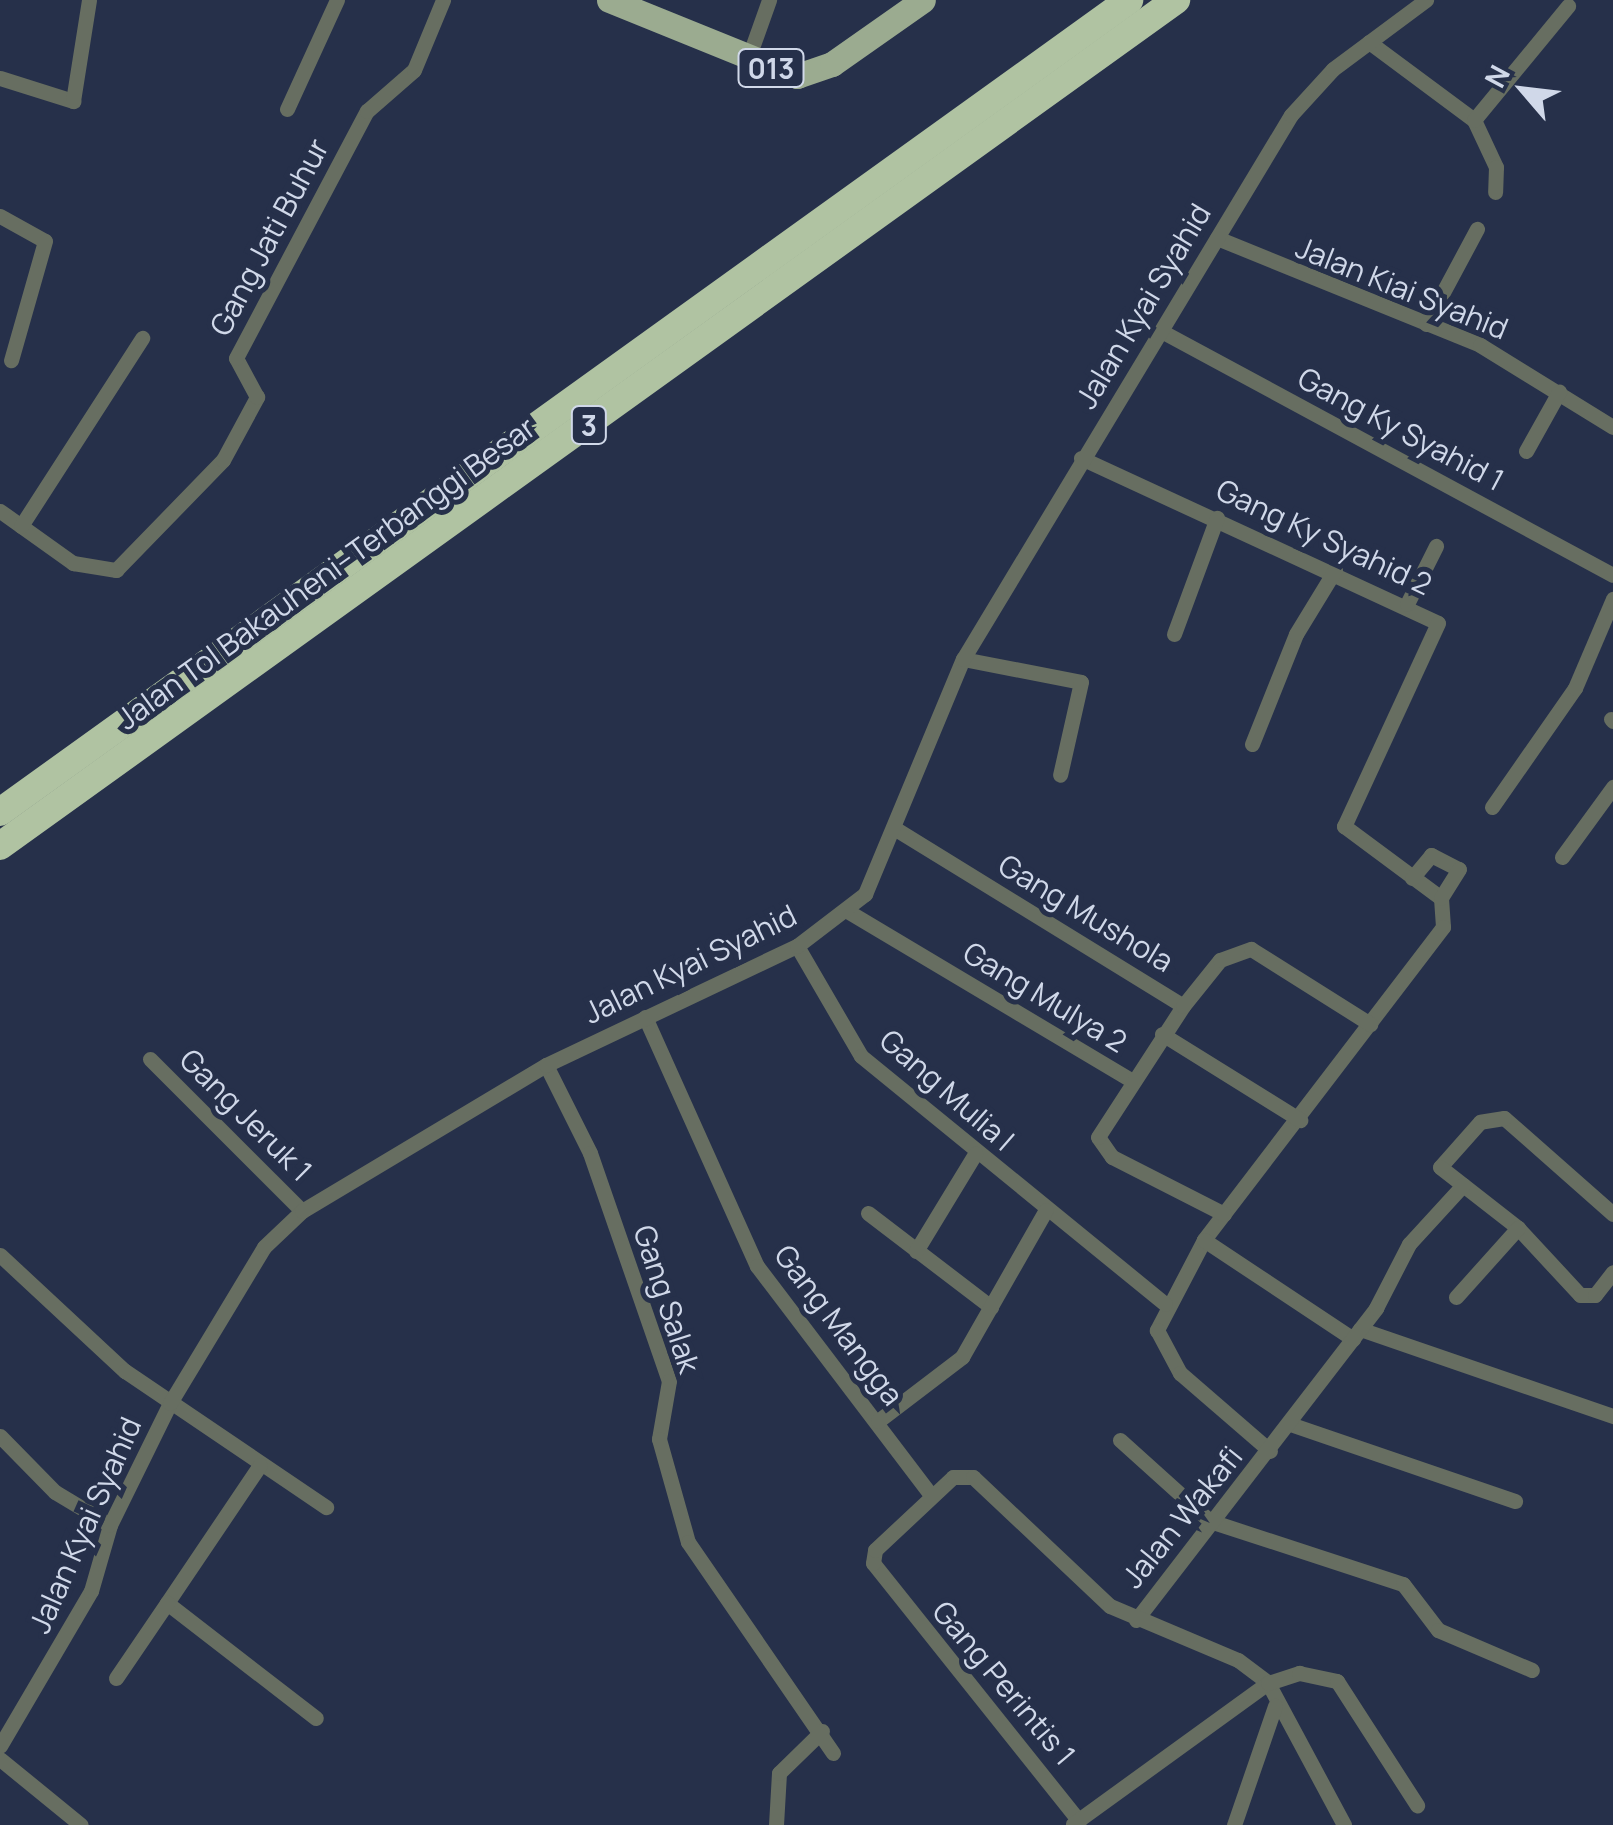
<!DOCTYPE html>
<html>
<head>
<meta charset="utf-8">
<style>
	body { margin:0 }
	#map { position:relative; width:1613px; height:1825px; overflow:hidden; background:#26304a; font-family:Manrope,sans-serif }
	div>[style] { position:absolute }
	.street>* { height:15px; margin:-7.5px; padding:0 7.5px; transform-origin:7.5px; border-radius:7.5px; background:#676e61 }
	.primary>* { height:25px; margin:-12.5px; padding:0 12.5px; transform-origin:12.5px; border-radius:12.5px; background:#9bab90 }
	.highway>* { height:28px; margin:-14px; padding:0 14px; transform-origin:14px; border-radius:14px; background:#b0c3a2 }
	span { translate:-50% -50%; white-space:nowrap; text-align:center; line-height:1.15; -webkit-text-stroke:10px #26304a; paint-order:stroke }
	.shield-label span { padding:2px 8px; background:#26304a; border:2px solid; border-radius:8px; -webkit-text-stroke-width:0 }
	.shield-label { font-size:28px; color:#d0d8e9; font-weight:700 }
	.street-label { font-size:30px; color:#d0d8e9 }
	.north { position:absolute; left:1473px; top:40px; width:100px; height:100px; -webkit-text-stroke:8px #26304a; paint-order:stroke; rotate:298deg; font-size:28px; font-weight:700; line-height:40px; text-align:center; color:#d0d8e9 }
	.north::after { content:''; display:block; margin:auto; width:35px; height:45px; background:#d0d8e9; clip-path:polygon(50% 0,100% 100%,50% 72%,0 100%) }
</style>
</head>
<body>
<div id="map">
	<div class="street">
		<i style="left:1369px;top:42px;width:131px;rotate:36.6deg"></i>
		<i style="left:1474px;top:120px;width:52px;rotate:64.9deg"></i>
		<i style="left:1496px;top:167px;width:25px;rotate:92deg"></i>
		<i style="left:748px;top:59px;width:63px;rotate:-70.4deg"></i>
		<i style="left:0;top:78px;width:77px;rotate:17.5deg"></i>
		<i style="left:73px;top:101px;width:102px;rotate:-81deg"></i>
		<i style="left:287px;top:109px;width:120px;rotate:-65.4deg"></i>
		<i style="left:1474px;top:120px;width:148px;rotate:-50.5deg"></i>
		<i style="left:0;top:216px;width:51px;rotate:29.1deg"></i>
		<i style="left:45px;top:241px;width:124px;rotate:105.9deg"></i>
		<i style="left:1217px;top:238px;width:284px;rotate:22.1deg"></i>
		<i style="left:1480px;top:345px;width:156px;rotate:31.7deg"></i>
		<i style="left:1426px;top:324px;width:108px;rotate:-61.8deg"></i>
		<i style="left:1163px;top:332px;width:511px;rotate:28.37deg"></i>
		<i style="left:1526px;top:451px;width:68px;rotate:-60.8deg"></i>
		<i style="left:1081px;top:458px;width:393px;rotate:24.8deg"></i>
		<i style="left:1438px;top:623px;width:224px;rotate:114.8deg"></i>
		<i style="left:1344px;top:826px;width:121px;rotate:36.6deg"></i>
		<i style="left:1441px;top:898px;width:29px;rotate:86deg"></i>
		<i style="left:1443px;top:927px;width:394px;rotate:127.4deg"></i>
		<i style="left:1204px;top:1240px;width:102px;rotate:117.6deg"></i>
		<i style="left:1157px;top:1330px;width:49px;rotate:61.9deg"></i>
		<i style="left:1180px;top:1373px;width:119px;rotate:40.9deg"></i>
		<i style="left:0;top:511px;width:90px;rotate:35.5deg"></i>
		<i style="left:73px;top:563px;width:44px;rotate:9.2deg"></i>
		<i style="left:116px;top:570px;width:153px;rotate:-45.8deg"></i>
		<i style="left:223px;top:460px;width:72px;rotate:-61.6deg"></i>
		<i style="left:257px;top:397px;width:44px;rotate:-118.3deg"></i>
		<i style="left:236px;top:358px;width:280px;rotate:-62.1deg"></i>
		<i style="left:367px;top:111px;width:62px;rotate:-41.1deg"></i>
		<i style="left:414px;top:70px;width:76px;rotate:-67.5deg"></i>
		<i style="left:21px;top:526px;width:224px;rotate:-57.2deg"></i>
		<i style="left:1407px;top:604px;width:65px;rotate:-63.4deg"></i>
		<i style="left:1174px;top:634px;width:124px;rotate:-69.7deg"></i>
		<i style="left:963px;top:659px;width:120px;rotate:11deg"></i>
		<i style="left:1081px;top:682px;width:95px;rotate:102.7deg"></i>
		<i style="left:1611px;top:719px;width:3px;rotate:45deg"></i>
		<i style="left:1252px;top:744px;width:118px;rotate:-68.2deg"></i>
		<i style="left:1296px;top:634px;width:75px;rotate:-58.6deg"></i>
		<i style="left:1492px;top:807px;width:145px;rotate:-55.1deg"></i>
		<i style="left:1575px;top:688px;width:97px;rotate:-66.9deg"></i>
		<i style="left:894px;top:828px;width:339px;rotate:31.6deg"></i>
		<i style="left:1562px;top:857px;width:87px;rotate:-53.9deg"></i>
		<i style="left:1412px;top:878px;width:30px;rotate:-50deg"></i>
		<i style="left:1431px;top:855px;width:31px;rotate:27deg"></i>
		<i style="left:1459px;top:869px;width:34px;rotate:122deg"></i>
		<i style="left:849px;top:912px;width:326px;rotate:30.8deg"></i>
		<i style="left:797px;top:946px;width:127px;rotate:59.8deg"></i>
		<i style="left:861px;top:1056px;width:392px;rotate:39.2deg"></i>
		<i style="left:645px;top:1017px;width:273px;rotate:65.8deg"></i>
		<i style="left:757px;top:1266px;width:286px;rotate:52.8deg"></i>
		<i style="left:1162px;top:1034px;width:163px;rotate:31.9deg"></i>
		<i style="left:150px;top:1059px;width:215px;rotate:45deg"></i>
		<i style="left:546px;top:1065px;width:98px;rotate:63.4deg"></i>
		<i style="left:590px;top:1153px;width:241px;rotate:70.9deg"></i>
		<i style="left:669px;top:1381px;width:59px;rotate:99.8deg"></i>
		<i style="left:659px;top:1439px;width:107px;rotate:74.3deg"></i>
		<i style="left:688px;top:1542px;width:256px;rotate:55.5deg"></i>
		<i style="left:868px;top:1213px;width:155px;rotate:37.4deg"></i>
		<i style="left:1224px;top:1214px;width:126px;rotate:-153deg"></i>
		<i style="left:1112px;top:1157px;width:24px;rotate:-125deg"></i>
		<i style="left:1098px;top:1137px;width:156px;rotate:-57deg"></i>
		<i style="left:1183px;top:1006px;width:59px;rotate:-51.2deg"></i>
		<i style="left:1220px;top:960px;width:33px;rotate:-20deg"></i>
		<i style="left:1251px;top:949px;width:141px;rotate:32.2deg"></i>
		<i style="left:1613px;top:1214px;width:145px;rotate:-138.6deg"></i>
		<i style="left:1504px;top:1118px;width:24px;rotate:171deg"></i>
		<i style="left:1480px;top:1122px;width:60px;rotate:131.6deg"></i>
		<i style="left:1440px;top:1167px;width:99px;rotate:38deg"></i>
		<i style="left:1518px;top:1228px;width:91px;rotate:47.2deg"></i>
		<i style="left:1580px;top:1295px;width:15px"></i>
		<i style="left:1595px;top:1295px;width:29px;rotate:-52deg"></i>
		<i style="left:1204px;top:1240px;width:179px;rotate:33.6deg"></i>
		<i style="left:916px;top:1251px;width:114px;rotate:-58.7deg"></i>
		<i style="left:0;top:1255px;width:171px;rotate:42.9deg"></i>
		<i style="left:125px;top:1371px;width:243px;rotate:34.1deg"></i>
		<i style="left:1456px;top:1297px;width:93px;rotate:-48.1deg"></i>
		<i style="left:1360px;top:1329px;width:268px;rotate:19deg"></i>
		<i style="left:878px;top:1421px;width:106px;rotate:-37.3deg"></i>
		<i style="left:962px;top:1357px;width:169px;rotate:-60.3deg"></i>
		<i style="left:1290px;top:1424px;width:238px;rotate:18.9deg"></i>
		<i style="left:0;top:1436px;width:78px;rotate:45.5deg"></i>
		<i style="left:55px;top:1492px;width:64px;rotate:31deg"></i>
		<i style="left:1120px;top:1440px;width:121px;rotate:42deg"></i>
		<i style="left:1210px;top:1521px;width:203px;rotate:18.1deg"></i>
		<i style="left:1403px;top:1584px;width:58px;rotate:52.7deg"></i>
		<i style="left:1438px;top:1630px;width:102px;rotate:23.1deg"></i>
		<i style="left:260px;top:1465px;width:166px;rotate:124deg"></i>
		<i style="left:167px;top:1603px;width:188px;rotate:37.7deg"></i>
		<i style="left:1136px;top:1620px;width:394px;rotate:-52.4deg"></i>
		<i style="left:1376px;top:1308px;width:72px;rotate:-62.7deg"></i>
		<i style="left:1409px;top:1244px;width:80px;rotate:-47.5deg"></i>
		<i style="left:116px;top:1678px;width:91px;rotate:-55.8deg"></i>
		<i style="left:0;top:1746px;width:180px;rotate:-59.6deg"></i>
		<i style="left:91px;top:1591px;width:69px;rotate:-73.9deg"></i>
		<i style="left:110px;top:1525px;width:136px;rotate:-63.8deg"></i>
		<i style="left:170px;top:1403px;width:182px;rotate:-58.9deg"></i>
		<i style="left:264px;top:1247px;width:52px;rotate:-43.5deg"></i>
		<i style="left:302px;top:1211px;width:284px;rotate:-30.9deg"></i>
		<i style="left:546px;top:1065px;width:278px;rotate:-25.4deg"></i>
		<i style="left:797px;top:946px;width:86px;rotate:-37.4deg"></i>
		<i style="left:865px;top:894px;width:255px;rotate:-67.4deg"></i>
		<i style="left:963px;top:659px;width:635px;rotate:-58.91deg"></i>
		<i style="left:1291px;top:115px;width:62px;rotate:-47.6deg"></i>
		<i style="left:1333px;top:69px;width:116px;rotate:-36.6deg"></i>
		<i style="left:0;top:1759px;width:104px;rotate:39.2deg"></i>
		<i style="left:1079px;top:1821px;width:330px;rotate:-128.6deg"></i>
		<i style="left:873px;top:1563px;width:13px;rotate:-81deg"></i>
		<i style="left:875px;top:1550px;width:107px;rotate:-43.1deg"></i>
		<i style="left:953px;top:1477px;width:20px"></i>
		<i style="left:973px;top:1477px;width:188px;rotate:43.3deg"></i>
		<i style="left:1110px;top:1606px;width:139px;rotate:22.9deg"></i>
		<i style="left:1238px;top:1660px;width:38px;rotate:37deg"></i>
		<i style="left:1268px;top:1683px;width:161px;rotate:61.8deg"></i>
		<i style="left:1073px;top:1824px;width:241px;rotate:-35.9deg"></i>
		<i style="left:1268px;top:1683px;width:33px;rotate:-18deg"></i>
		<i style="left:1299px;top:1673px;width:39px;rotate:12deg"></i>
		<i style="left:1337px;top:1681px;width:148px;rotate:57.2deg"></i>
		<i style="left:776px;top:1825px;width:52px;rotate:-86.7deg"></i>
		<i style="left:779px;top:1773px;width:60px;rotate:-44.3deg"></i>
		<i style="left:1234px;top:1825px;width:126px;rotate:-71deg"></i>
	</div>
	<div class="primary">
		<i style="left:609px;top:0;width:203px;rotate:22deg"></i>
		<i style="left:797px;top:76px;width:37px;rotate:-19deg"></i>
		<i style="left:832px;top:64px;width:111px;rotate:-35.1deg"></i>
	</div>
	<div class="highway">
		<i style="left:0;top:812px;width:1391px;rotate:-35.72deg"></i>
		<i style="left:0;top:846px;width:1449px;rotate:-35.73deg"></i>
	</div>
	<div class="shield-label">
		<span style="left:771px;top:68px">013</span>
		<span style="left:589px;top:425px">3</span>
	</div>
	<div class="street-label">
		<span style="left:269px;top:237px;rotate:-62deg">Gang Jati Buhur</span>
		<span style="left:1402px;top:288px;rotate:22deg">Jalan Kiai Syahid</span>
		<span style="left:1143px;top:306px;rotate:-59deg">Jalan Kyai Syahid</span>
		<span style="left:1401px;top:429px;rotate:28deg">Gang Ky Syahid 1</span>
		<span style="left:1324px;top:537px;rotate:25deg">Gang Ky Syahid 2</span>
		<span style="left:326px;top:573px;rotate:-36deg">Jalan Tol Bakauheni–Terbanggi Besar</span>
		<span style="left:1086px;top:913px;rotate:31deg">Gang Mushola</span>
		<span style="left:690px;top:964px;rotate:-26deg">Jalan Kyai Syahid</span>
		<span style="left:1045px;top:997px;rotate:31deg">Gang Mulya 2</span>
		<span style="left:947px;top:1090px;rotate:41deg">Gang Mulia I</span>
		<span style="left:246px;top:1115px;rotate:45deg">Gang Jeruk 1</span>
		<span style="left:667px;top:1299px;rotate:72deg">Gang Salak</span>
		<span style="left:839px;top:1325px;rotate:53deg">Gang Mangga</span>
		<span style="left:1182px;top:1517px;rotate:-51deg">Jalan Wakafi</span>
		<span style="left:85px;top:1525px;rotate:-66deg">Jalan Kyai Syahid</span>
		<span style="left:1004px;top:1683px;rotate:50deg">Gang Perintis 1</span>
	</div>
	<div class="north">N</div>
</div>
</body>
</html>
